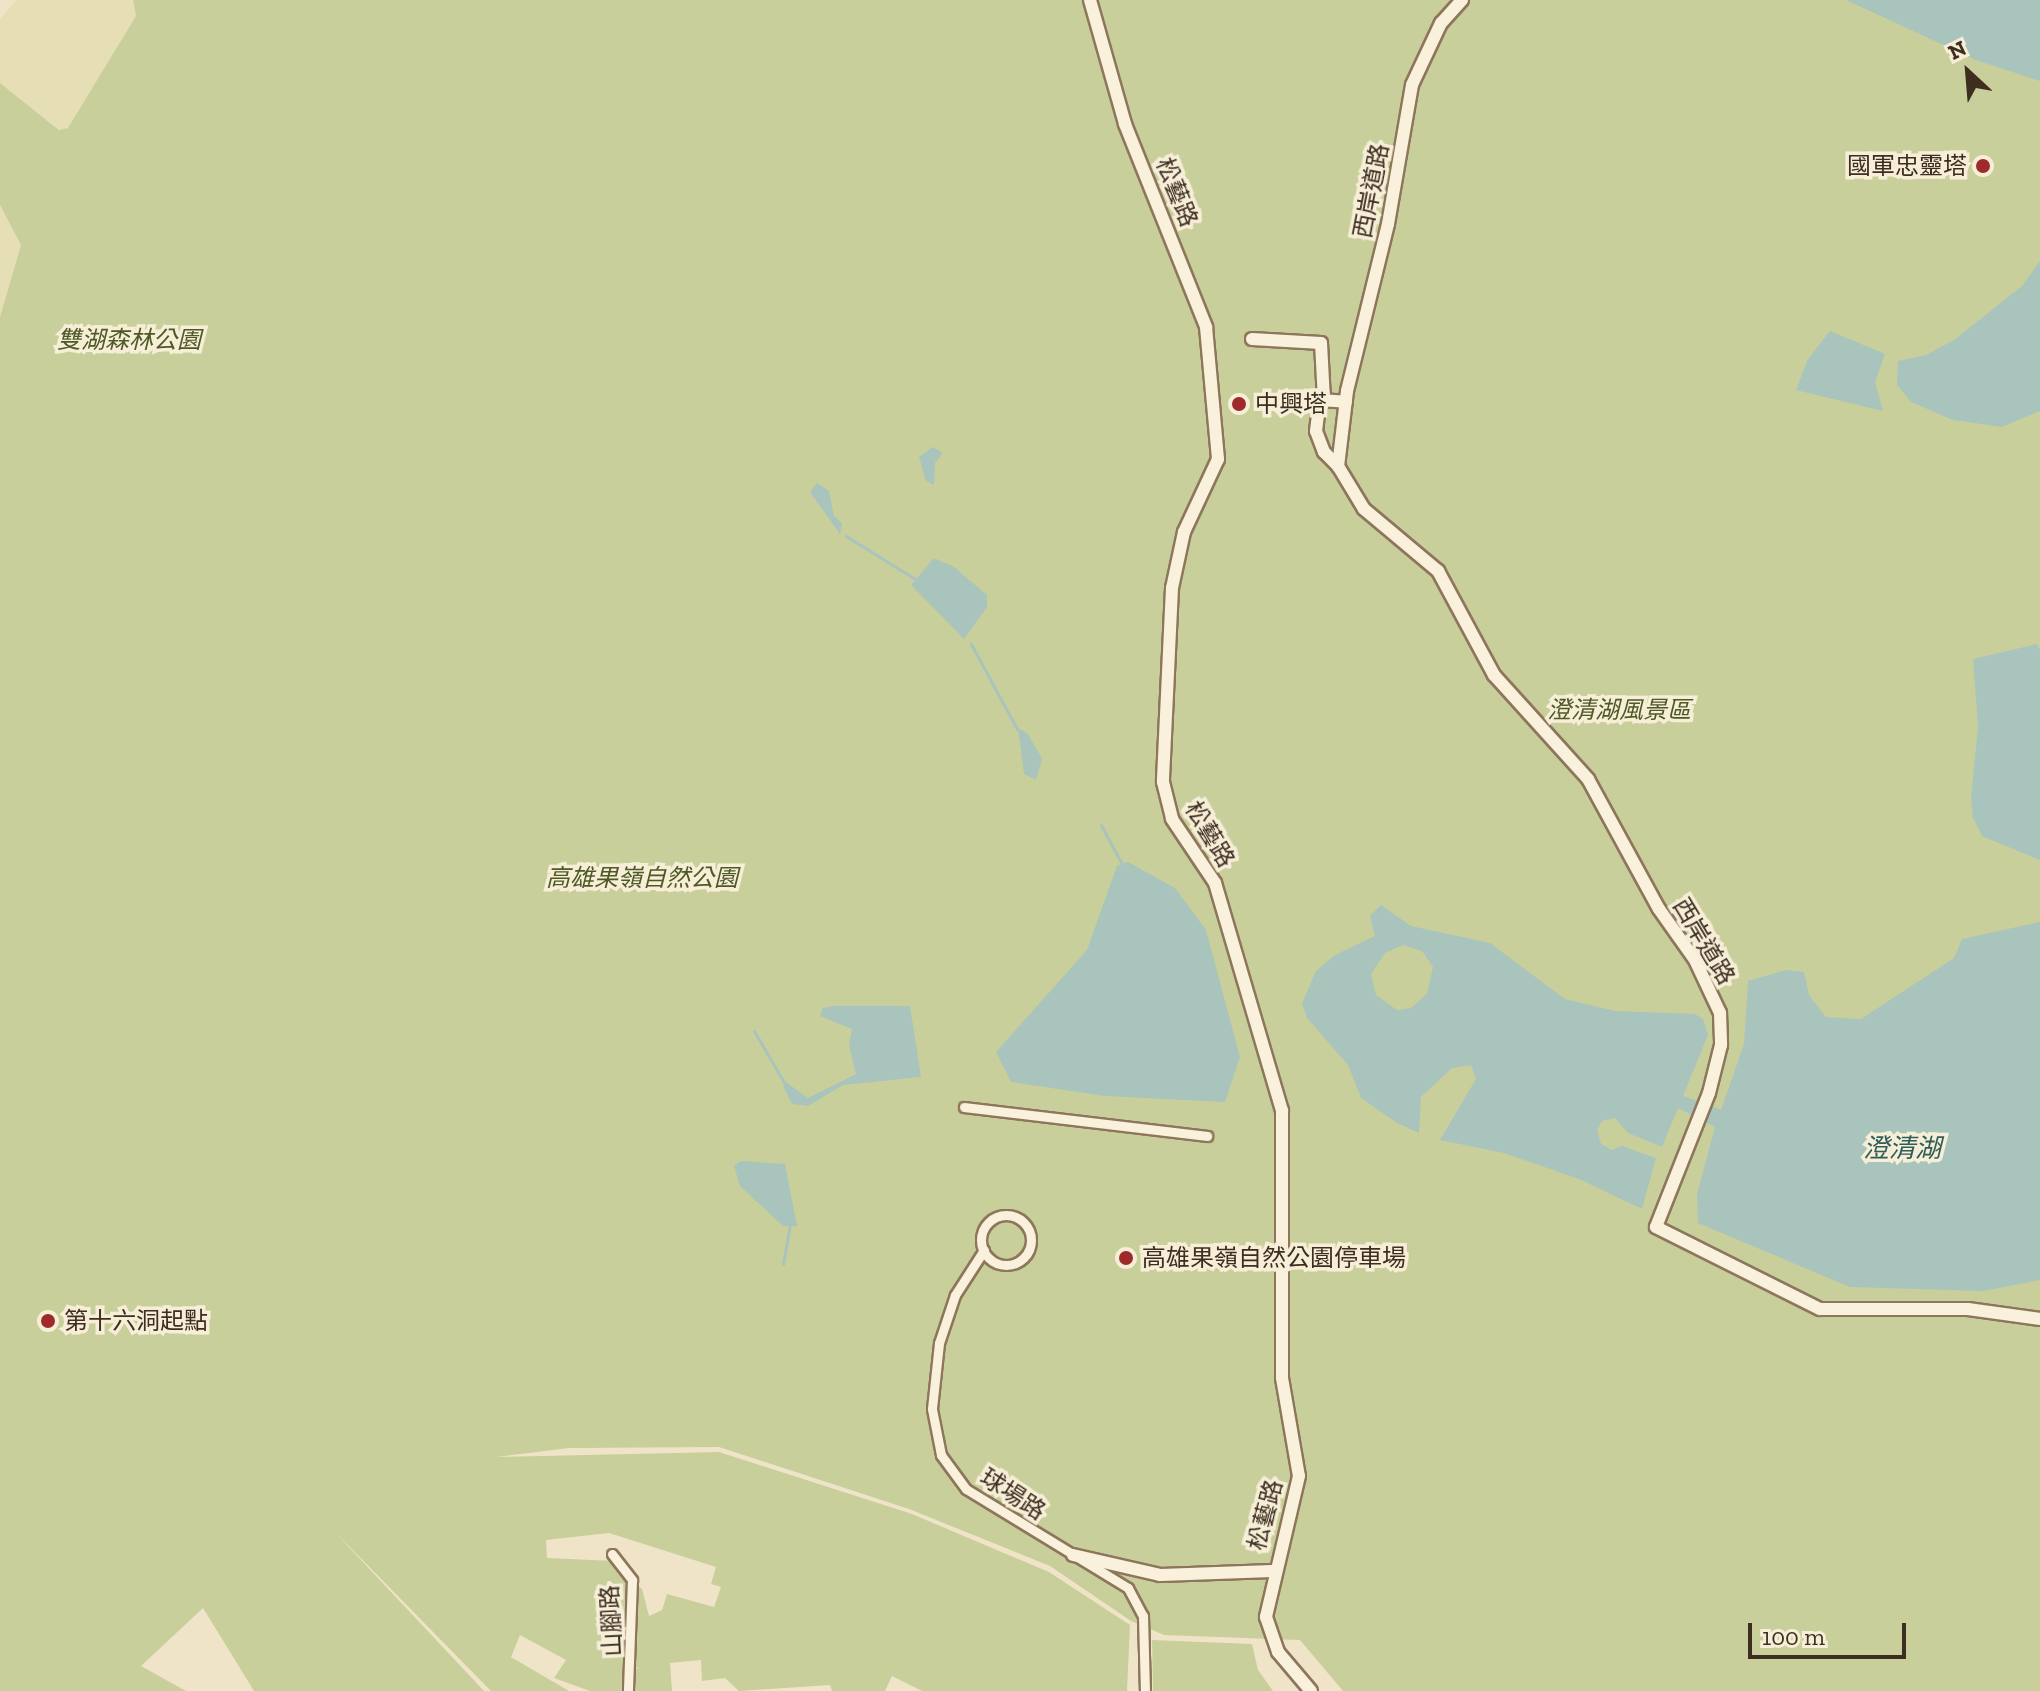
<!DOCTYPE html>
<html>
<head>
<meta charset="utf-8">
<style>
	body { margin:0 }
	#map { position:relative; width:2040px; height:1691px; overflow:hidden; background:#f0e4c8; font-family:"Zilla Slab","Noto Sans TC",serif }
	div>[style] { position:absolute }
	.farmland>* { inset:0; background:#e6deb5 }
	.green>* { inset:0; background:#c9cf9b }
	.water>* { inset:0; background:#a9c4bc }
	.stream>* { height:3px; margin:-1.5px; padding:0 1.5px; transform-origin:1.5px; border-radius:1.5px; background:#a9c4bc }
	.roads { filter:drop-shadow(2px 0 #8d765c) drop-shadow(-2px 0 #8d765c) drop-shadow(0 2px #8d765c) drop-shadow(0 -2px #8d765c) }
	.street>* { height:9px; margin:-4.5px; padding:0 4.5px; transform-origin:4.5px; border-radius:4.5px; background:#faf1dc }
	.street>.ring { margin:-4.5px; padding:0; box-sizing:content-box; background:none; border:9px solid #faf1dc; border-radius:50% }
	.secondary>* { height:12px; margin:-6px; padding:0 6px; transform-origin:6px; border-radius:6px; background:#faf1dc }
	.dots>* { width:22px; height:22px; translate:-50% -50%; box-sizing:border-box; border:4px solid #f7eed8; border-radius:50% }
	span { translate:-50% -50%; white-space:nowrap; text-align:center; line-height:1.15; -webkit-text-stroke:7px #f7eed8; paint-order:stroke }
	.poi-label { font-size:24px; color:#3d2e20 }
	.right { translate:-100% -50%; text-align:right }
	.left { translate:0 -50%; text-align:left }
	.street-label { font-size:24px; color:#3d2e20 }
	.park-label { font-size:24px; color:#4d5a26; font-style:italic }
	.water-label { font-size:26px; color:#2f5d5a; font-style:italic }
	.north { position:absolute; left:1928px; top:32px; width:80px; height:80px; -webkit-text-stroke:6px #f7eed8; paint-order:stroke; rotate:334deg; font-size:22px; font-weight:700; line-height:32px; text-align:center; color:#3d2e20 }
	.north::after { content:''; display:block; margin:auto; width:28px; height:36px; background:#3d2e20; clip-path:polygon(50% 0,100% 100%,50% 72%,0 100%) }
	.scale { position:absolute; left:1748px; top:1623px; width:158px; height:36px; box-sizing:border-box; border:4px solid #3d2e20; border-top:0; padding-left:10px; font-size:24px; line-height:28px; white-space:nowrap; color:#3d2e20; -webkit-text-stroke:6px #f7eed8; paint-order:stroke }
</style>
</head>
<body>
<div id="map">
	<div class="farmland">
		<i style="clip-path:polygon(16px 0,133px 0,136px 16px,69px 128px,60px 130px,0 83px,0 20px)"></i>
		<i style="clip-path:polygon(0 205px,21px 245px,0 317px)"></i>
	</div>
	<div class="green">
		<i style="clip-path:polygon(evenodd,133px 0,2040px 0,2040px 1691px,1343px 1691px,1300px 1640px,1164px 1635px,1131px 1621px,1050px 1566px,909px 1509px,719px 1447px,569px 1448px,496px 1457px,719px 1452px,912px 1514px,1049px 1572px,1130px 1625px,1127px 1691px,922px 1691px,892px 1676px,885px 1691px,832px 1691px,830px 1685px,739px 1691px,725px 1678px,702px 1681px,701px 1660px,670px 1663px,672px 1691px,590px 1691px,554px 1678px,566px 1660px,520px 1635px,511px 1657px,569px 1691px,491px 1691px,332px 1529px,484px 1691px,254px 1691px,203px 1608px,141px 1666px,186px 1691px,0 1691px,0 317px,21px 245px,0 205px,0 83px,59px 130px,68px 128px,136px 16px,133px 0,609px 1533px,716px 1567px,711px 1584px,721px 1587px,714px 1607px,667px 1594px,662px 1610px,649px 1616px,642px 1589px,633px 1581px,634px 1667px,640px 1668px,632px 1669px,629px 1576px,614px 1561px,547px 1558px,546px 1540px,609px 1533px)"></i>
		<i style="clip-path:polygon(1152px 1640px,1252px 1644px,1258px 1670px,1273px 1691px,1153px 1691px)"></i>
	</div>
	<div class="water">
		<i style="clip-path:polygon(1846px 0,2040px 0,2040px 81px,1976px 60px)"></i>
		<i style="clip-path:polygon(2040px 261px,2040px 411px,2002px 427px,1953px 420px,1911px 402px,1897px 385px,1898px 361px,1926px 355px,1954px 340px,2022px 286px)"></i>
		<i style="clip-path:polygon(1830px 331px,1885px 354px,1875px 382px,1883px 411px,1796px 390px,1808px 359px)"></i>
		<i style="clip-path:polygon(933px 447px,943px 453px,935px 463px,934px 485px,926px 481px,919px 457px)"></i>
		<i style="clip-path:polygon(817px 483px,829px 491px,834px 516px,842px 523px,840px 534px,810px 492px)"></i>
		<i style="clip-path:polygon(934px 558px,954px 567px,987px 595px,987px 607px,964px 639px,911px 585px)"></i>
		<i style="clip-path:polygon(2037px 644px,2040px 650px,2040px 860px,1982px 836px,1973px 818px,1971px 797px,1978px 727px,1973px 659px)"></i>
		<i style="clip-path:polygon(1018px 728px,1028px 734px,1042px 759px,1036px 780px,1024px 774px)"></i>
		<i style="clip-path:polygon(1128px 862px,1175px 888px,1206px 930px,1240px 1057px,1225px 1102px,1105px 1096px,1011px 1082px,996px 1052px,1087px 950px,1117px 866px)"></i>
		<i style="clip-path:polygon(evenodd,1381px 905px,1411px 926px,1490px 943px,1565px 999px,1615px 1011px,1695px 1014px,1703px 1019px,1708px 1035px,1683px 1096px,1721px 1110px,1744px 1044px,1748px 981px,1786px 970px,1804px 972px,1809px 995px,1826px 1017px,1861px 1019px,1954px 958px,1962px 939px,2040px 922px,2040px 1280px,1983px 1291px,1850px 1287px,1698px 1223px,1697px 1194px,1715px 1127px,1678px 1108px,1662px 1147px,1628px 1133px,1615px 1118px,1602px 1121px,1597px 1130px,1601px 1144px,1612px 1150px,1622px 1146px,1656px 1158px,1642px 1209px,1579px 1179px,1504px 1153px,1440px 1140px,1476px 1079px,1471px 1065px,1452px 1068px,1421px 1097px,1419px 1133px,1397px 1123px,1361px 1098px,1348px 1065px,1307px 1018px,1302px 1003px,1316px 971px,1335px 955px,1375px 936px,1370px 916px,1381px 905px,1403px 945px,1422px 951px,1433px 967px,1427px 994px,1411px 1008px,1397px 1010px,1376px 995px,1371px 974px,1385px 953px,1403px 945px)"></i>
		<i style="clip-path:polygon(833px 1006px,910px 1006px,921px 1077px,843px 1085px,808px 1106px,792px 1104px,783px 1086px,787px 1083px,808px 1098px,856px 1074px,849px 1045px,852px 1029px,820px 1016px,823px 1008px)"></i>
		<i style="clip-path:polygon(741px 1161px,785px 1164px,797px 1226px,783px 1226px,740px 1186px,734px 1166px)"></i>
	</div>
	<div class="stream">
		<i style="left:846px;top:536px;width:81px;rotate:31.9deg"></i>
		<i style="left:971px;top:644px;width:97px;rotate:61.6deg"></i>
		<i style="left:1101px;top:825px;width:44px;rotate:61.7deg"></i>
		<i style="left:754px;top:1031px;width:61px;rotate:59.7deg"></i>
		<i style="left:783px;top:1264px;width:39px;rotate:-80deg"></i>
	</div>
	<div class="roads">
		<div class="street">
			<i style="left:964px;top:1107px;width:245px;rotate:6.8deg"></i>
			<i class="ring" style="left:981px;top:1215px;width:41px;height:41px"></i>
			<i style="left:984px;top:1250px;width:54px;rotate:122.8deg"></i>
			<i style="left:955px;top:1295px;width:51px;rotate:108.4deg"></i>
			<i style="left:939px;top:1343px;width:66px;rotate:96.1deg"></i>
			<i style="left:932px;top:1409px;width:47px;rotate:78.9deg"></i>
			<i style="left:941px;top:1455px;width:42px;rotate:53.7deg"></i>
			<i style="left:966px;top:1489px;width:190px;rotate:31.4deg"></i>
			<i style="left:1128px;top:1588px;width:32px;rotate:62deg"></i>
			<i style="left:1143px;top:1616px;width:75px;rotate:88.5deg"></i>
			<i style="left:612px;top:1554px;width:33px;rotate:52deg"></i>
			<i style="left:632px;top:1580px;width:111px;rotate:92.1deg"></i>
		</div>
		<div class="secondary">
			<i style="left:1090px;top:0;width:129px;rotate:74.2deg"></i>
			<i style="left:1125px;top:124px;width:219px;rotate:68.2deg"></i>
			<i style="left:1206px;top:327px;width:133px;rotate:84.8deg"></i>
			<i style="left:1218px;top:459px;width:81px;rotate:115deg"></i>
			<i style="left:1184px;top:532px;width:57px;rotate:102.1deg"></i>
			<i style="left:1172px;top:588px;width:194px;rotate:92.7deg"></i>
			<i style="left:1163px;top:782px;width:38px;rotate:76deg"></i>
			<i style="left:1172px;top:819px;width:77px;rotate:56.1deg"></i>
			<i style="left:1215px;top:883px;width:237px;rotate:73.6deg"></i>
			<i style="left:1282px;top:1110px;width:268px;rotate:90deg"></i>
			<i style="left:1282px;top:1378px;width:99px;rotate:80.2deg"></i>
			<i style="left:1299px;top:1476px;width:145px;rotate:103.2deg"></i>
			<i style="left:1266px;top:1617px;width:37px;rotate:71deg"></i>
			<i style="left:1278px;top:1652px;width:51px;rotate:49.8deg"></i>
			<i style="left:1462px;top:0;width:31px;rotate:132deg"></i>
			<i style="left:1441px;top:23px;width:68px;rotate:115.1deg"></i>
			<i style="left:1412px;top:85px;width:141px;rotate:99.8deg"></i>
			<i style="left:1388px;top:224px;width:172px;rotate:103.8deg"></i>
			<i style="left:1347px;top:391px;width:76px;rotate:96.8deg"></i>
			<i style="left:1338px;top:466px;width:50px;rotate:58.8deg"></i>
			<i style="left:1364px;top:509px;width:97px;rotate:40deg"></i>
			<i style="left:1438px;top:571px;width:118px;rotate:61.7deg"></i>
			<i style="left:1494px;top:675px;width:140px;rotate:47.9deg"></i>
			<i style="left:1588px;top:779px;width:148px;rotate:61.4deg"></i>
			<i style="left:1659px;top:909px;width:62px;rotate:54.8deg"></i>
			<i style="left:1695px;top:960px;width:59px;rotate:64.7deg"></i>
			<i style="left:1720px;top:1013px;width:32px;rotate:88deg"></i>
			<i style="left:1721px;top:1045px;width:49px;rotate:104deg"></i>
			<i style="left:1709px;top:1093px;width:144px;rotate:111.6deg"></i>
			<i style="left:1656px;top:1227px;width:183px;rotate:26.6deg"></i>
			<i style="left:1820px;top:1309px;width:148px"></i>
			<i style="left:1968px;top:1309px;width:73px;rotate:7.9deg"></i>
			<i style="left:1252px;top:339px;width:69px;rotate:3.3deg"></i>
			<i style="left:1321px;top:343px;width:58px;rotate:87deg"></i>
			<i style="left:1338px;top:466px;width:20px;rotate:-135deg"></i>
			<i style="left:1324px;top:452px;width:22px;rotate:-111deg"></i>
			<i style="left:1316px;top:431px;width:31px;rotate:-83deg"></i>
			<i style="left:1320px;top:400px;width:26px;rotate:4deg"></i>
			<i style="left:1073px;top:1555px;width:89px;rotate:12.9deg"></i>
			<i style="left:1160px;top:1575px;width:113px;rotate:-2deg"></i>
		</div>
	</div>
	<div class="dots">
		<i style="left:1983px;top:166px;background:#9e2a2b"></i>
		<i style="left:1239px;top:404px;background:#9e2a2b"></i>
		<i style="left:1126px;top:1258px;background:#9e2a2b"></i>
		<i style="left:48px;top:1321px;background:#9e2a2b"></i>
	</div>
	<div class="poi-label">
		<span class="right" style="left:1967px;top:166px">國軍忠靈塔</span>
		<span class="left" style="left:1255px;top:404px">中興塔</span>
		<span class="left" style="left:1142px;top:1258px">高雄果嶺自然公園停車場</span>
		<span class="left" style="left:64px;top:1321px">第十六洞起點</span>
	</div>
	<div class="street-label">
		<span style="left:1371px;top:191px;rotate:-79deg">西岸道路</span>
		<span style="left:1177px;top:192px;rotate:68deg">松藝路</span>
		<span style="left:1210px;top:834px;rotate:59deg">松藝路</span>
		<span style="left:1704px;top:941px;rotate:59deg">西岸道路</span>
		<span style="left:1013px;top:1494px;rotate:33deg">球場路</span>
		<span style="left:1265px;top:1515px;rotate:-75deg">松藝路</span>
		<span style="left:611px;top:1621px;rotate:-93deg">山腳路</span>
	</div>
	<div class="park-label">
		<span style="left:129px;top:340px">雙湖森林公園</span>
		<span style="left:1619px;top:710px">澄清湖風景區</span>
		<span style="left:642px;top:878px">高雄果嶺自然公園</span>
	</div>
	<div class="water-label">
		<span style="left:1902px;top:1149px">澄清湖</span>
	</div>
	<div class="north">N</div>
	<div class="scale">100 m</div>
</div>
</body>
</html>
